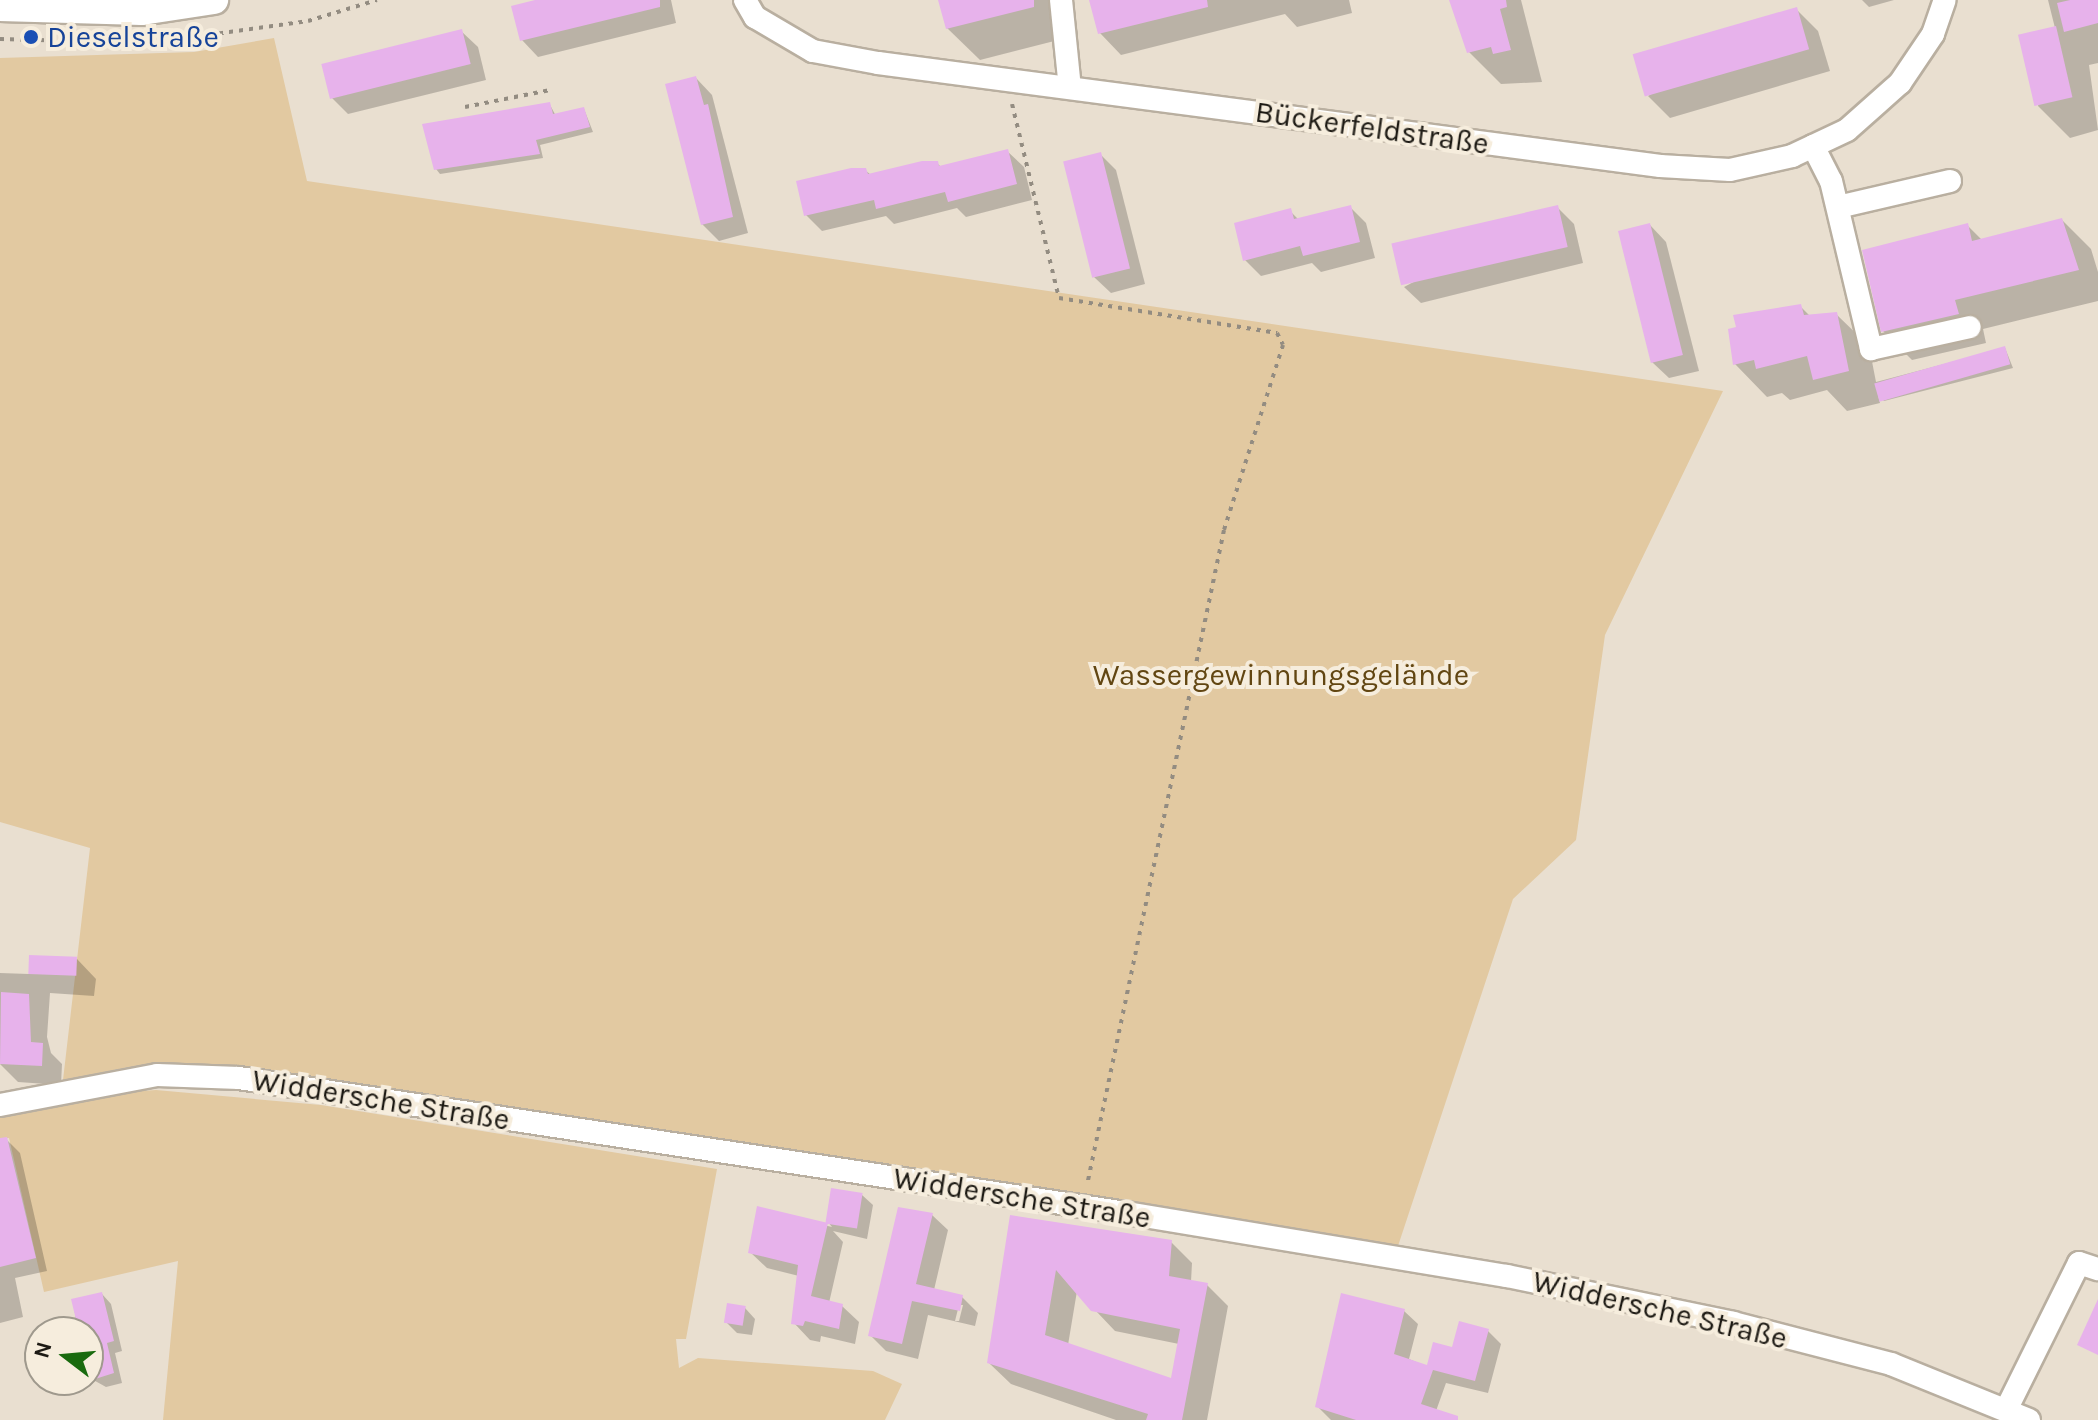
<!DOCTYPE html>
<html>
<head>
<meta charset="utf-8">
<style>
	body { margin:0 }
	#map { position:relative; width:2098px; height:1420px; overflow:hidden; background:#e9dfd0; font-family:Karla,sans-serif }
	div>[style] { position:absolute }
	.green>* { inset:0; background:#e2c9a1 }
	.shadow>* { inset:0; background:#0003 }
	.building>* { inset:0; background:#e7b2eb; transform-origin:0 0 }
	.path>* { height:4px; margin-top:-2px; transform-origin:0; background:repeating-linear-gradient(90deg,#938c81 0 4px,transparent 0 10px) }
	.roads { filter:drop-shadow(2px 0 #b9afa0) drop-shadow(-2px 0 #b9afa0) drop-shadow(0 2px #b9afa0) drop-shadow(0 -2px #b9afa0) }
	.minor>* { height:22px; margin:-11px; padding:0 11px; transform-origin:11px; border-radius:11px; background:#fff }
	.major>* { height:28px; margin:-14px; padding:0 14px; transform-origin:14px; border-radius:14px; background:#fff }
	.dots>* { width:22px; height:22px; translate:-50% -50%; box-sizing:border-box; border:4px solid #f6eddd; border-radius:50% }
	span { translate:-50% -50%; white-space:nowrap; text-align:center; line-height:1.15; -webkit-text-stroke:8px #f6eddd; paint-order:stroke }
	.transit-label { font-size:30px; color:#164399 }
	.left { translate:0 -50%; text-align:left }
	.street-label { font-size:30px; color:#1d1a14 }
	.park-label { font-size:30px; color:#624612 }
	.north { position:absolute; left:24px; top:1316px; width:80px; height:80px; box-sizing:border-box; background:#f6eddd; border:2px solid #9f998d; border-radius:50%; rotate:286deg; font-size:22px; font-weight:700; line-height:32px; text-align:center; color:#1d1a14 }
	.north::after { content:''; display:block; margin:auto; width:28px; height:36px; background:#196a0e; clip-path:polygon(50% 0,100% 100%,50% 72%,0 100%) }
</style>
</head>
<body>
<div id="map">
	<div class="green">
		<i style="clip-path:polygon(274px 38px,307px 181px,1723px 391px,1605px 635px,1576px 840px,1513px 899px,1398px 1246px,257px 1070px,129px 1067px,63px 1080px,90px 848px,0 822px,0 58px,194px 52px)"></i>
		<i style="clip-path:polygon(156px 1090px,321px 1105px,717px 1169px,686px 1339px,676px 1339px,679px 1368px,698px 1358px,873px 1371px,902px 1384px,885px 1420px,163px 1420px,178px 1261px,44px 1292px,9px 1138px,0 1139px,0 1116px,85px 1095px)"></i>
	</div>
	<div class="shadow">
		<i style="clip-path:polygon(544px 0,671px 0,676px 23px,538px 57px,522px 40px)"></i>
		<i style="clip-path:polygon(940px 0,1072px 0,1078px 35px,980px 60px,947px 28px)"></i>
		<i style="clip-path:polygon(1091px 0,1349px 0,1352px 13px,1297px 27px,1285px 14px,1121px 55px,1100px 33px)"></i>
		<i style="clip-path:polygon(1454px 0,1521px 0,1542px 82px,1501px 84px,1469px 52px)"></i>
		<i style="clip-path:polygon(1862px 0,1894px 0,1869px 7px)"></i>
		<i style="clip-path:polygon(2048px 0,2098px 0,2098px 63px,2089px 65px,2098px 130px,2070px 138px,2038px 106px,2055px 28px)"></i>
		<i style="clip-path:polygon(1796px 9px,1818px 31px,1830px 71px,1670px 118px,1648px 96px)"></i>
		<i style="clip-path:polygon(461px 31px,478px 47px,486px 80px,348px 114px,332px 98px)"></i>
		<i style="clip-path:polygon(696px 78px,712px 95px,748px 233px,719px 241px,702px 224px)"></i>
		<i style="clip-path:polygon(550px 105px,556px 116px,584px 109px,593px 132px,540px 145px,543px 158px,440px 174px,436px 169px)"></i>
		<i style="clip-path:polygon(1007px 151px,1024px 167px,1032px 200px,966px 217px,957px 208px,894px 224px,886px 216px,822px 231px,806px 215px,865px 170px,871px 175px,937px 163px,942px 168px)"></i>
		<i style="clip-path:polygon(1100px 154px,1116px 170px,1145px 284px,1111px 293px,1094px 277px)"></i>
		<i style="clip-path:polygon(1350px 207px,1366px 223px,1375px 258px,1321px 272px,1312px 263px,1261px 276px,1245px 260px,1290px 211px,1299px 220px)"></i>
		<i style="clip-path:polygon(1557px 207px,1574px 224px,1583px 263px,1421px 303px,1404px 287px)"></i>
		<i style="clip-path:polygon(2062px 220px,2091px 249px,2098px 272px,2098px 301px,1983px 329px,1986px 343px,1912px 360px,1883px 331px,1967px 225px,1982px 240px)"></i>
		<i style="clip-path:polygon(1650px 225px,1666px 242px,1699px 371px,1669px 378px,1652px 362px)"></i>
		<i style="clip-path:polygon(1800px 306px,1810px 316px,1836px 314px,1869px 346px,1876px 382px,2005px 348px,2013px 368px,1884px 401px,1878px 395px,1880px 403px,1847px 411px,1827px 390px,1790px 400px,1782px 393px,1767px 397px,1735px 364px)"></i>
		<i style="clip-path:polygon(30px 957px,77px 959px,96px 979px,94px 996px,50px 993px,47px 1037px,51px 1053px,62px 1064px,61px 1085px,18px 1082px,0 1064px,0 973px,29px 974px)"></i>
		<i style="clip-path:polygon(7px 1140px,20px 1153px,47px 1271px,15px 1278px,23px 1317px,0 1323px,0 1142px)"></i>
		<i style="clip-path:polygon(862px 1195px,873px 1205px,867px 1239px,833px 1231px,843px 1242px,829px 1303px,842px 1306px,859px 1322px,855px 1344px,821px 1336px,820px 1342px,810px 1340px,794px 1323px,799px 1276px,767px 1268px,750px 1252px,758px 1209px,832px 1227px,828px 1222px)"></i>
		<i style="clip-path:polygon(evenodd,932px 1215px,948px 1230px,934px 1290px,962px 1297px,978px 1313px,975px 1326px,928px 1315px,918px 1359px,886px 1351px,870px 1335px,932px 1215px,959px 1305px,963px 1305px,959px 1321px,955px 1321px,959px 1305px)"></i>
		<i style="clip-path:polygon(evenodd,1012px 1217px,1171px 1242px,1192px 1263px,1191px 1282px,1207px 1285px,1228px 1306px,1207px 1420px,1116px 1420px,1011px 1384px,989px 1363px,1012px 1217px,1077px 1291px,1115px 1331px,1179px 1344px,1173px 1381px,1068px 1345px,1077px 1291px)"></i>
		<i style="clip-path:polygon(102px 1294px,111px 1304px,122px 1351px,115px 1353px,122px 1383px,106px 1387px,88px 1377px,88px 1332px,78px 1332px,73px 1301px)"></i>
		<i style="clip-path:polygon(745px 1308px,755px 1319px,752px 1335px,737px 1333px,726px 1322px)"></i>
		<i style="clip-path:polygon(1404px 1311px,1418px 1324px,1409px 1359px,1428px 1367px,1488px 1331px,1501px 1344px,1488px 1393px,1446px 1383px,1436px 1411px,1448px 1420px,1331px 1420px,1318px 1407px)"></i>
	</div>
	<div class="building">
		<i style="clip-path:polygon(535px 0,660px 0,660px 7px,520px 41px,511px 6px)"></i>
		<i style="clip-path:polygon(938px 0,1034px 0,1034px 7px,946px 29px)"></i>
		<i style="clip-path:polygon(1089px 0,1207px 0,1208px 7px,1098px 34px)"></i>
		<i style="clip-path:polygon(1449px 0,1506px 0,1507px 7px,1500px 9px,1511px 50px,1493px 54px,1491px 47px,1467px 53px)"></i>
		<i style="clip-path:polygon(2070px 0,2098px 0,2098px 23px,2064px 32px,2057px 3px)"></i>
		<i style="left:1797px;top:7px;width:44px;height:171px;rotate:74deg"></i>
		<i style="left:2056px;top:26px;width:73px;height:39px;rotate:77deg"></i>
		<i style="left:462px;top:29px;width:36px;height:145px;rotate:76deg"></i>
		<i style="clip-path:polygon(696px 76px,704px 105px,708px 104px,733px 217px,701px 225px,665px 84px)"></i>
		<i style="clip-path:polygon(550px 102px,553px 114px,584px 107px,590px 127px,536px 140px,540px 154px,434px 170px,422px 124px)"></i>
		<i style="clip-path:polygon(1008px 149px,1017px 184px,948px 202px,945px 192px,876px 209px,874px 200px,804px 216px,796px 181px,851px 168px,866px 168px,868px 174px,922px 161px,938px 161px,939px 166px)"></i>
		<i style="left:1101px;top:152px;width:120px;height:39px;rotate:76deg"></i>
		<i style="clip-path:polygon(1351px 205px,1360px 242px,1303px 256px,1300px 246px,1243px 261px,1234px 223px,1291px 208px,1294px 219px)"></i>
		<i style="left:1558px;top:205px;width:43px;height:171px;rotate:77deg"></i>
		<i style="clip-path:polygon(2062px 218px,2079px 270px,1955px 300px,1959px 314px,1881px 332px,1862px 250px,1968px 223px,1972px 241px)"></i>
		<i style="left:1650px;top:223px;width:136px;height:33px;rotate:76deg"></i>
		<i style="clip-path:polygon(1801px 304px,1804px 315px,1837px 312px,1849px 371px,1813px 380px,1807px 356px,1756px 369px,1754px 360px,1733px 365px,1728px 329px,1736px 327px,1733px 315px)"></i>
		<i style="left:2005px;top:346px;width:19px;height:136px;rotate:74deg"></i>
		<i style="left:29px;top:955px;width:48px;height:19px;rotate:2deg"></i>
		<i style="clip-path:polygon(1px 992px,29px 994px,31px 1042px,43px 1043px,42px 1066px,0 1064px)"></i>
		<i style="clip-path:polygon(7px 1137px,36px 1258px,0 1267px,0 1138px)"></i>
		<i style="left:831px;top:1188px;width:32px;height:36px;rotate:9deg"></i>
		<i style="clip-path:polygon(757px 1206px,828px 1223px,811px 1296px,843px 1304px,839px 1329px,805px 1321px,803px 1326px,791px 1324px,798px 1265px,748px 1253px)"></i>
		<i style="clip-path:polygon(898px 1207px,933px 1213px,916px 1284px,963px 1295px,960px 1311px,912px 1301px,902px 1344px,868px 1336px)"></i>
		<i style="clip-path:polygon(evenodd,1010px 1215px,1172px 1240px,1169px 1276px,1208px 1283px,1182px 1420px,1146px 1420px,1148px 1414px,987px 1363px,1010px 1215px,1056px 1270px,1091px 1311px,1180px 1329px,1171px 1378px,1045px 1335px,1056px 1270px)"></i>
		<i style="clip-path:polygon(102px 1292px,114px 1341px,107px 1343px,114px 1373px,95px 1379px,93px 1371px,88px 1372px,88px 1332px,79px 1332px,71px 1299px)"></i>
		<i style="clip-path:polygon(1341px 1293px,1405px 1309px,1394px 1354px,1427px 1365px,1433px 1342px,1452px 1347px,1459px 1321px,1489px 1329px,1475px 1381px,1433px 1370px,1421px 1404px,1458px 1416px,1458px 1420px,1356px 1420px,1315px 1407px)"></i>
		<i style="clip-path:polygon(2098px 1299px,2098px 1355px,2077px 1345px)"></i>
		<i style="left:727px;top:1303px;width:19px;height:20px;rotate:9deg"></i>
	</div>
	<div class="path">
		<i style="left:0;top:39px;width:150px;rotate:1.5deg"></i>
		<i style="left:150px;top:43px;width:160px;rotate:-7.9deg"></i>
		<i style="left:308px;top:21px;width:72px;rotate:-16.9deg"></i>
		<i style="left:1012px;top:104px;width:200px;rotate:76.4deg"></i>
		<i style="left:1059px;top:298px;width:221px;rotate:9.1deg"></i>
		<i style="left:1277px;top:333px;width:13px;rotate:63deg"></i>
		<i style="left:1283px;top:345px;width:194px;rotate:107.7deg"></i>
		<i style="left:1224px;top:530px;width:669px;rotate:101.81deg"></i>
		<i style="left:465px;top:107px;width:87px;rotate:-11.3deg"></i>
	</div>
	<div class="roads">
		<div class="minor">
			<i style="left:745px;top:0;width:20px;rotate:60deg"></i>
			<i style="left:755px;top:17px;width:67px;rotate:30.4deg"></i>
			<i style="left:813px;top:51px;width:66px;rotate:10.5deg"></i>
			<i style="left:878px;top:63px;width:789px;rotate:7.5deg"></i>
			<i style="left:1660px;top:166px;width:70px;rotate:3.3deg"></i>
			<i style="left:1730px;top:170px;width:64px;rotate:-12.7deg"></i>
			<i style="left:1792px;top:156px;width:61px;rotate:-25.3deg"></i>
			<i style="left:1847px;top:130px;width:71px;rotate:-41.6deg"></i>
			<i style="left:1900px;top:83px;width:59px;rotate:-56deg"></i>
			<i style="left:1933px;top:34px;width:36px;rotate:-71deg"></i>
			<i style="left:1061px;top:0;width:88px;rotate:84.2deg"></i>
			<i style="left:1813px;top:146px;width:39px;rotate:63deg"></i>
			<i style="left:1831px;top:181px;width:173px;rotate:76.6deg"></i>
			<i style="left:1871px;top:349px;width:101px;rotate:-12.5deg"></i>
			<i style="left:1838px;top:207px;width:115px;rotate:-13.1deg"></i>
			<i style="left:0;top:1105px;width:160px;rotate:-10.8deg"></i>
			<i style="left:157px;top:1075px;width:82px;rotate:2.1deg"></i>
			<i style="left:239px;top:1078px;width:897px;rotate:8.65deg"></i>
			<i style="left:1126px;top:1213px;width:386px;rotate:9.4deg"></i>
			<i style="left:1507px;top:1276px;width:231px;rotate:11.7deg"></i>
			<i style="left:1733px;top:1323px;width:163px;rotate:14.5deg"></i>
			<i style="left:1891px;top:1364px;width:149px;rotate:22.1deg"></i>
			<i style="left:2006px;top:1410px;width:164px;rotate:-63.6deg"></i>
			<i style="left:2079px;top:1263px;width:20px;rotate:18deg"></i>
		</div>
		<div class="major">
			<i style="left:0;top:7px;width:142px;rotate:1.6deg"></i>
			<i style="left:142px;top:11px;width:73px;rotate:-8.7deg"></i>
		</div>
	</div>
	<div class="dots">
		<i style="left:31px;top:37px;background:#1a4fb4"></i>
	</div>
	<div class="transit-label">
		<span class="left" style="left:47px;top:37px">Dieselstraße</span>
	</div>
	<div class="street-label">
		<span style="left:1372px;top:128px;rotate:8deg">Bückerfeldstraße</span>
		<span style="left:381px;top:1100px;rotate:9deg">Widdersche Straße</span>
		<span style="left:1022px;top:1198px;rotate:9deg">Widdersche Straße</span>
		<span style="left:1660px;top:1310px;rotate:13deg">Widdersche Straße</span>
	</div>
	<div class="park-label">
		<span style="left:1281px;top:675px">Wassergewinnungsgelände</span>
	</div>
	<div class="north">N</div>
</div>
</body>
</html>
